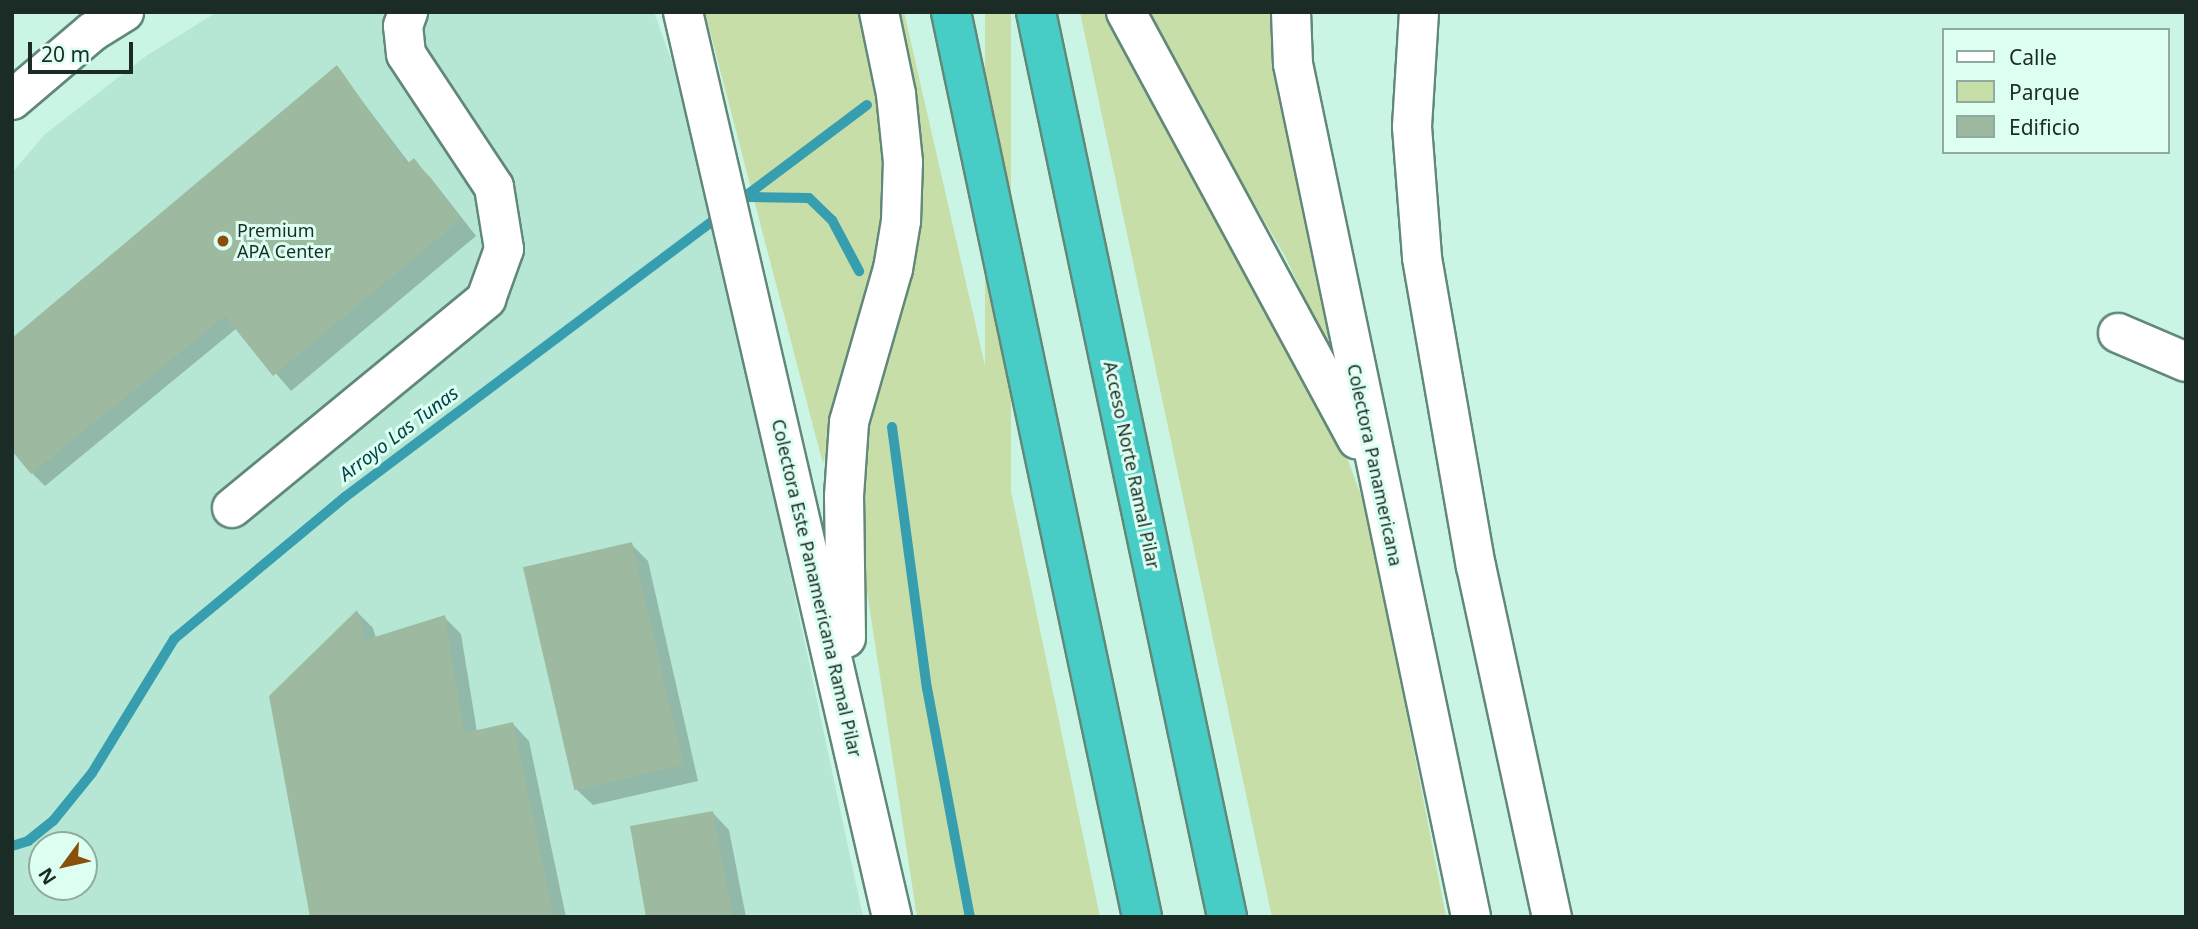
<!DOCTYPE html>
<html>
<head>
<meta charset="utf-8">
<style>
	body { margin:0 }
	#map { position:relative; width:2198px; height:929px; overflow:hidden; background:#caf4e3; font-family:"Noto Sans",sans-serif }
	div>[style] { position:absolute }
	.built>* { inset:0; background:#b6e7d4 }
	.green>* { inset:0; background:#c8dea9; transform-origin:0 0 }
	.shadow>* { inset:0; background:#0003 }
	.stream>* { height:10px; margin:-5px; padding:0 5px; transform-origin:5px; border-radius:5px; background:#379eb0 }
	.building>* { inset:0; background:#9dbaa0; transform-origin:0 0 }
	.roads { filter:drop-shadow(2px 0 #618879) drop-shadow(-2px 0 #618879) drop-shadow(0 2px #618879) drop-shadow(0 -2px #618879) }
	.minor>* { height:38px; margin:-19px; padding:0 19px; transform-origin:19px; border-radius:19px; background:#fff }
	.highway>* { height:38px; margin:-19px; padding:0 19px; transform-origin:19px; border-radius:19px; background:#48cdc6 }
	.dots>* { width:19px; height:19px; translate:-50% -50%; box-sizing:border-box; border:4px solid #ddfff1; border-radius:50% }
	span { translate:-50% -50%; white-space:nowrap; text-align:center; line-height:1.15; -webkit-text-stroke:6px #ddfff1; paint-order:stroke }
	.poi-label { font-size:18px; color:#1b2b25 }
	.left { translate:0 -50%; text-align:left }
	.street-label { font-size:18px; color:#1b2b25 }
	.water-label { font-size:19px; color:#003f49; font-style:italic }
	.frame { position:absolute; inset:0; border:14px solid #1b2b25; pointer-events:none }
	.legend { position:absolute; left:1942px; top:28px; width:228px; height:126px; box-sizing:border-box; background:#ddfff1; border:2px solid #8faa9f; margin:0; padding:9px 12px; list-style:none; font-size:21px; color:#1b2b25 }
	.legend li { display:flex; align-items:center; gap:14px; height:35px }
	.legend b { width:35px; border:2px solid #8faa9f }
	.north { position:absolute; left:28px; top:831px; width:70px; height:70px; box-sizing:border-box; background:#ddfff1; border:2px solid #8faa9f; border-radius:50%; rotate:237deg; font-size:19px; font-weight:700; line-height:28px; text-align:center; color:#1b2b25 }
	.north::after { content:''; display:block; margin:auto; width:24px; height:32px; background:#8a500a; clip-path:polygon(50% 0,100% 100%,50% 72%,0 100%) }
	.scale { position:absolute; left:28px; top:42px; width:105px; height:32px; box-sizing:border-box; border:4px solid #1b2b25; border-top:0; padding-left:9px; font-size:21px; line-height:24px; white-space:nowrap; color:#1b2b25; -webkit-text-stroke:5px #ddfff1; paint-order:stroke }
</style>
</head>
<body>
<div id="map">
	<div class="built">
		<i style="clip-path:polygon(evenodd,217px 12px,654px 12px,677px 76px,722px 253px,863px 917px,12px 917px,12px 173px,44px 135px,146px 56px,217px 12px,42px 845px,84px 845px,84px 887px,42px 887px,42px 845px)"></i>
	</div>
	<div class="green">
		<i style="clip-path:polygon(705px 12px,861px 12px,884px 114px,888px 162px,877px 263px,839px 388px,823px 464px)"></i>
		<i style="clip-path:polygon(893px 12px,904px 12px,983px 357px,1100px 917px,917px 917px,866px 585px,860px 466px,896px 311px,918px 244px,920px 183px)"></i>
		<i style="left:985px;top:12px;width:26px;height:925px"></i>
		<i style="clip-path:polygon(1080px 12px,1109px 12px,1347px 458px,1368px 514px,1446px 917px,1272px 917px)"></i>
		<i style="clip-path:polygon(1142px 12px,1274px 12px,1285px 120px,1330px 315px,1328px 347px,1285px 256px)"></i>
	</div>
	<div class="shadow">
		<i style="clip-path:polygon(337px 68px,410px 164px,414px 161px,430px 177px,476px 236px,291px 391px,237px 328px,45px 486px,32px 473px)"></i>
		<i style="clip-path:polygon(631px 544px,648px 561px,698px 781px,593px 805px,576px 789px)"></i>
		<i style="clip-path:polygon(357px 612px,373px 628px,376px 638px,444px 617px,461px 634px,477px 732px,513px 724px,529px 741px,566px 917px,312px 917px)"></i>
		<i style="clip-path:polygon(713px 813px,729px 830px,746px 917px,648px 917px)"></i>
	</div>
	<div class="stream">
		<i style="left:745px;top:197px;width:64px;rotate:0.9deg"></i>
		<i style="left:809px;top:198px;width:32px;rotate:44deg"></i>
		<i style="left:832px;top:220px;width:58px;rotate:62.1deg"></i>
		<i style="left:735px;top:204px;width:165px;rotate:-36.9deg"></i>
		<i style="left:892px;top:427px;width:263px;rotate:82.4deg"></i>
		<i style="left:927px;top:688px;width:233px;rotate:79.4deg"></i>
		<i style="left:12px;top:846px;width:17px;rotate:-17deg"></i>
		<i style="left:28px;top:841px;width:32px;rotate:-39deg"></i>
		<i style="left:53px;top:821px;width:62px;rotate:-50.9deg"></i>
		<i style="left:92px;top:773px;width:157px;rotate:-58.5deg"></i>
		<i style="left:174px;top:639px;width:222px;rotate:-39.7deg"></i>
		<i style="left:345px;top:497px;width:471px;rotate:-36.9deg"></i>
	</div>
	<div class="building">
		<i style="clip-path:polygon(337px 65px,407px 164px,414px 158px,461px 219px,273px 376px,225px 316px,31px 474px,12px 451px,12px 338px)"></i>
		<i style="left:632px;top:542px;width:229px;height:112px;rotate:77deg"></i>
		<i style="clip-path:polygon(357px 610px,365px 640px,445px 615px,464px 733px,513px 722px,554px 917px,310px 917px,269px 696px)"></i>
		<i style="clip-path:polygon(713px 811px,733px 917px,646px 917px,630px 826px)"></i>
	</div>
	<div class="roads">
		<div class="minor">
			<i style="left:683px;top:12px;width:929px;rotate:77deg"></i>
			<i style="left:1126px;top:12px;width:486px;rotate:61.6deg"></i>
			<i style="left:1291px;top:12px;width:52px;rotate:87.8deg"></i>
			<i style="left:1293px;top:64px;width:871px;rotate:78.21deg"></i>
			<i style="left:1419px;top:12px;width:115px;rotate:93.5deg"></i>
			<i style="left:1412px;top:127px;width:131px;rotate:85.6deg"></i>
			<i style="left:1422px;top:258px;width:313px;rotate:80.1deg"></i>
			<i style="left:1476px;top:566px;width:359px;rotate:77.8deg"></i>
			<i style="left:12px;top:100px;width:105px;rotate:-40.4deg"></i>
			<i style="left:92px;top:32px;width:38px;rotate:-32deg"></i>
			<i style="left:2118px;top:333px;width:74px;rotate:23.1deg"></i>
			<i style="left:232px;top:508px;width:329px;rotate:-39.4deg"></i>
			<i style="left:486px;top:299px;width:53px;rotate:-70.2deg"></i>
			<i style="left:504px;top:249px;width:63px;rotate:-99.2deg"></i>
			<i style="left:494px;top:187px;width:159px;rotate:-123.5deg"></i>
			<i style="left:406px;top:54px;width:28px;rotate:-96deg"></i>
			<i style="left:403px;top:26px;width:15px;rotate:-70deg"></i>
			<i style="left:846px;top:638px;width:142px;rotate:-90.8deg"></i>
			<i style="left:844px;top:496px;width:74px;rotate:-86.1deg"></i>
			<i style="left:849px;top:422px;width:159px;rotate:-74deg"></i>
			<i style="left:893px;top:269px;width:49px;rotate:-80.5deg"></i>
			<i style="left:901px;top:221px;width:59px;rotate:-88.1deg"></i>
			<i style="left:903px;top:162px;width:68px;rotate:-95.9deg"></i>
			<i style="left:896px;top:94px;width:84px;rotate:-101.7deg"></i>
		</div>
		<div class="highway">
			<i style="left:951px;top:12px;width:925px;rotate:78.08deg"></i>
			<i style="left:1036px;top:12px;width:925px;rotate:78.08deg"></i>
		</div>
	</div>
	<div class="dots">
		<i style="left:223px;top:241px;background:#8a500a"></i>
	</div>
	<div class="poi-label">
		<span class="left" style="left:237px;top:241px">Premium<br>APA Center</span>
	</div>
	<div class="street-label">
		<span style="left:1132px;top:465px;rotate:78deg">Acceso Norte Ramal Pilar</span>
		<span style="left:1375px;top:465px;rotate:78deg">Colectora Panamericana</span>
		<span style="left:817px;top:588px;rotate:77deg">Colectora Este Panamericana Ramal Pilar</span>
	</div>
	<div class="water-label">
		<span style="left:399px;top:434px;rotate:-37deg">Arroyo Las Tunas</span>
	</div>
	<div class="frame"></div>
	<ul class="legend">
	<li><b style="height:9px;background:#fff"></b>Calle</li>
	<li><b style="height:19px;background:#c8dea9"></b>Parque</li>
	<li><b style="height:19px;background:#9dbaa0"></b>Edificio</li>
	</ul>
	<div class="north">N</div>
	<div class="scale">20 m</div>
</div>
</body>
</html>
